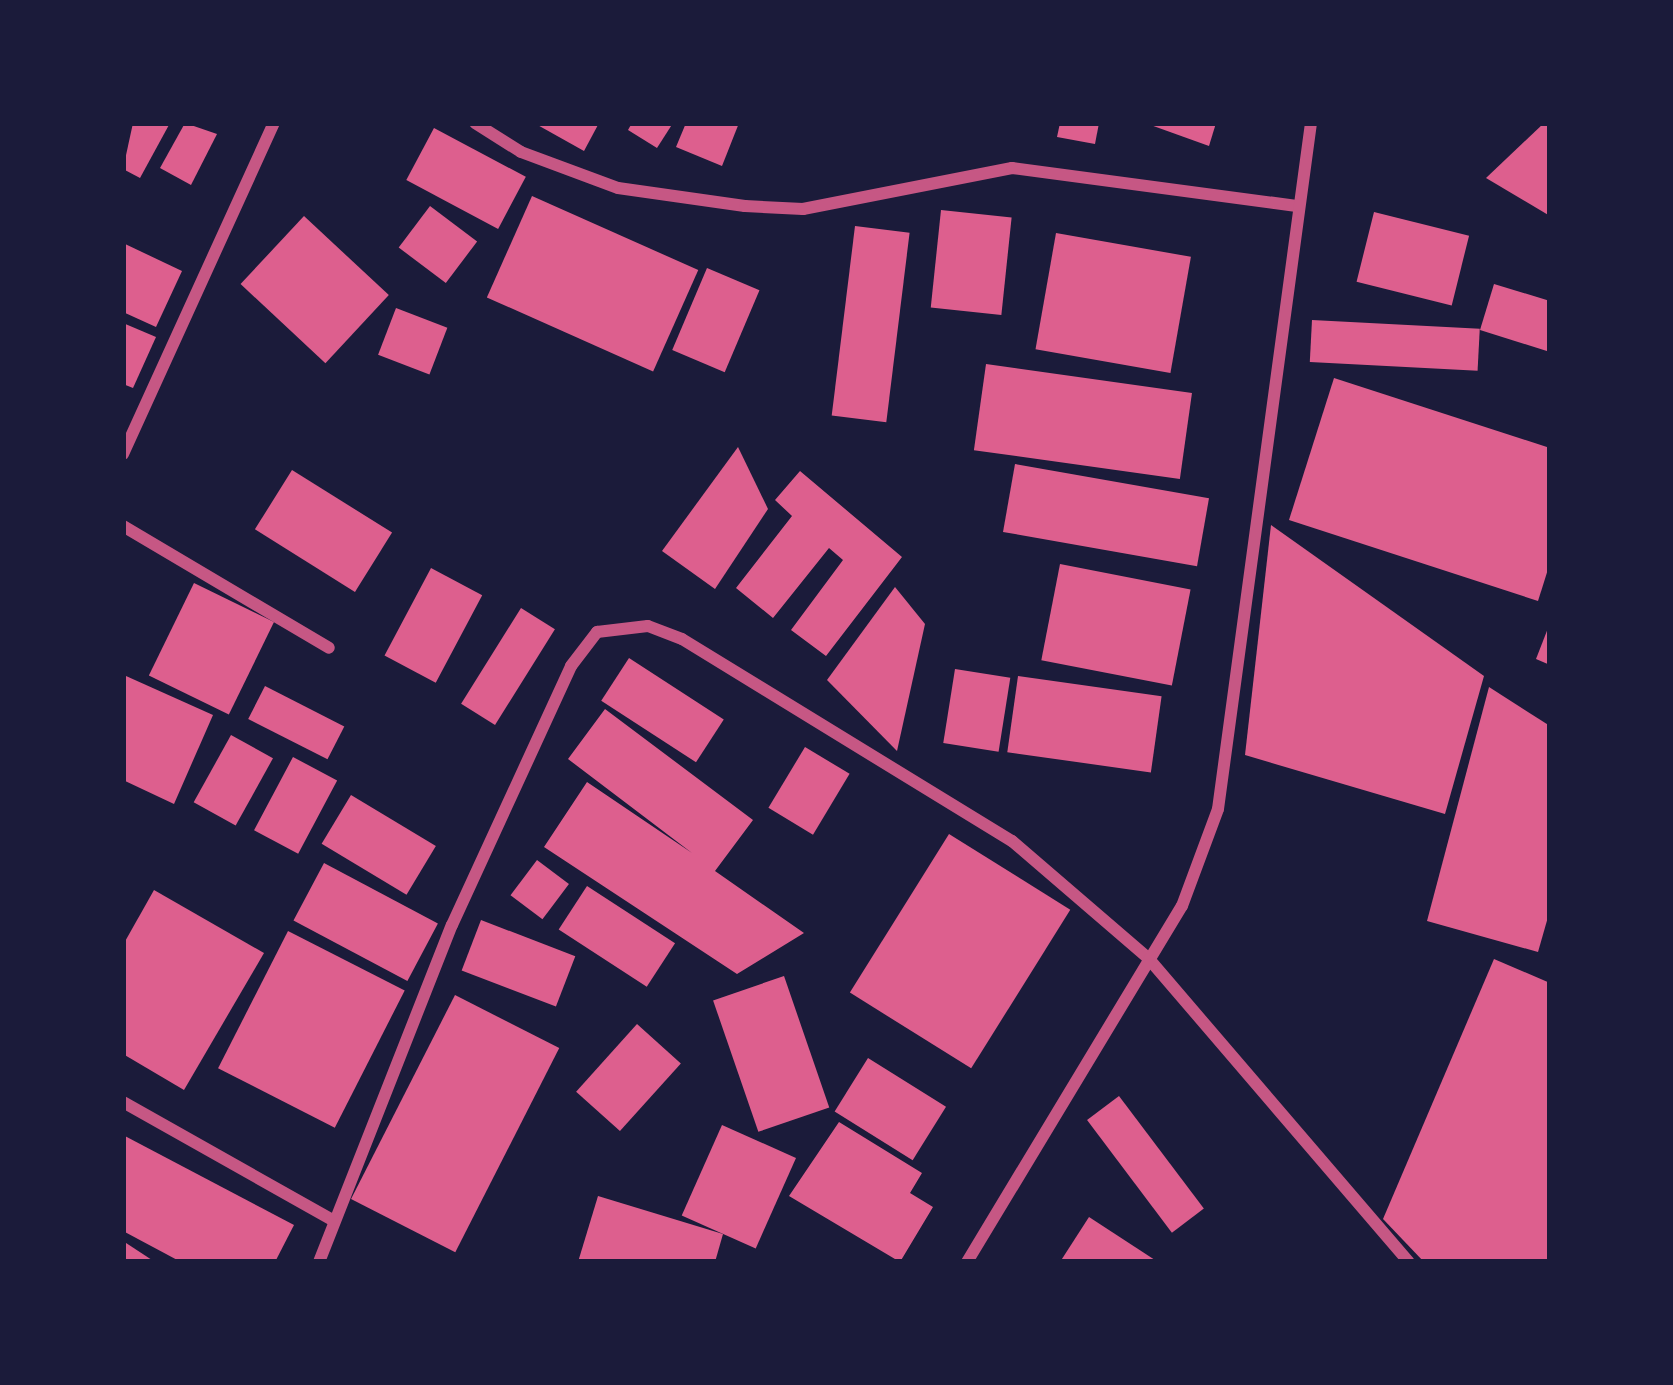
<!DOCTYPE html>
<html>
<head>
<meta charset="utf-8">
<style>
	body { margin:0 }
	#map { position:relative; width:1673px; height:1385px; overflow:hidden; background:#1b1b3a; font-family:Signika,sans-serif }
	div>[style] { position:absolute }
	.building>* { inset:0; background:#dd5f8e; transform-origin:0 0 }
	.minor>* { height:12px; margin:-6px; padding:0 6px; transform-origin:6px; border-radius:6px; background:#c65784 }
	span { translate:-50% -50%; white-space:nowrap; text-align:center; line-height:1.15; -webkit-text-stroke:9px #1b1b3a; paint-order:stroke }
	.frame { position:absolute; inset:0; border:126px solid #1b1b3a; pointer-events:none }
</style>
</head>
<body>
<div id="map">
	<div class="building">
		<i style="clip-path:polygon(133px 123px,170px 123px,140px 178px,123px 169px)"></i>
		<i style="clip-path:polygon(185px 123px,217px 134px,191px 185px,160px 168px)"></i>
		<i style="clip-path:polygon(534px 123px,599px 123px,584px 151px)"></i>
		<i style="clip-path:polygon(632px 123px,673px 123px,657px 148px,628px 130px)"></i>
		<i style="clip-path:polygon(686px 123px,739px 123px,722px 166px,676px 147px)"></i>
		<i style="clip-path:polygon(1060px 123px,1099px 123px,1095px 144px,1057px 137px)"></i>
		<i style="clip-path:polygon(1145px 123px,1216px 123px,1209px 146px)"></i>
		<i style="clip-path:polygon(1544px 123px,1550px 123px,1550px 216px,1486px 178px)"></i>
		<i style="left:434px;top:128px;width:104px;height:59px;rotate:28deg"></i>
		<i style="left:532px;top:196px;width:182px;height:111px;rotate:24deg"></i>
		<i style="left:430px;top:206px;width:59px;height:52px;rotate:37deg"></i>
		<i style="left:941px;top:210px;width:71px;height:98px;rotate:6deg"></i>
		<i style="left:1374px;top:212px;width:98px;height:72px;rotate:14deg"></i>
		<i style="left:304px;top:216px;width:116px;height:93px;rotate:43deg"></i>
		<i style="left:855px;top:226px;width:55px;height:191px;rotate:7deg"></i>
		<i style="left:1056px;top:233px;width:137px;height:118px;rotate:10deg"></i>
		<i style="clip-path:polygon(123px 243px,182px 271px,156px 327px,123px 312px)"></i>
		<i style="left:707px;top:268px;width:57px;height:89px;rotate:23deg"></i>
		<i style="clip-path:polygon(1494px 284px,1550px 301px,1550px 352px,1480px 330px)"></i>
		<i style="left:396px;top:308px;width:55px;height:50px;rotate:21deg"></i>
		<i style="left:1312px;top:320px;width:168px;height:42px;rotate:3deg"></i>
		<i style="clip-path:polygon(123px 323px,156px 337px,133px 388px,123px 384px)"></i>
		<i style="left:986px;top:364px;width:208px;height:87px;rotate:8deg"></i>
		<i style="clip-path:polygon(1334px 378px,1550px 448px,1550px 563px,1538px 601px,1289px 520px)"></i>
		<i style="clip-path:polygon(738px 447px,768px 509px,715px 589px,662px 551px)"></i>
		<i style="left:1015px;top:464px;width:197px;height:69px;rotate:10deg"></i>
		<i style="left:292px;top:470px;width:118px;height:70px;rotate:32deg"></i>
		<i style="clip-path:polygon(800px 471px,902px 557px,826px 656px,791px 630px,843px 560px,829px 548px,773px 618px,736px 588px,792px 516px,775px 500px)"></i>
		<i style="clip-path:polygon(1271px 525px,1484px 676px,1445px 814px,1245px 755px)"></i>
		<i style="left:1060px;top:564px;width:133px;height:98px;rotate:11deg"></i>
		<i style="left:431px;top:568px;width:58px;height:99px;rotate:28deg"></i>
		<i style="left:194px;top:583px;width:89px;height:103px;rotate:26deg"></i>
		<i style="clip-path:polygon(895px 587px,925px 624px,897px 751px,827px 680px)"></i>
		<i style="left:521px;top:608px;width:40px;height:113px;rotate:32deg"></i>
		<i style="clip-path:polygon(1550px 623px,1550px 665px,1536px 659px)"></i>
		<i style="left:629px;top:658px;width:113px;height:51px;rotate:33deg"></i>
		<i style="left:955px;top:669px;width:56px;height:75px;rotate:9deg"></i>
		<i style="clip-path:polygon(126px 676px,213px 715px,174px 804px,123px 780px)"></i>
		<i style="left:1018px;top:676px;width:145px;height:77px;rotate:8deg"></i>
		<i style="left:265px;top:686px;width:89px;height:37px;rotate:27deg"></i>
		<i style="clip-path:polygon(1489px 687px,1550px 726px,1550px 910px,1538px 952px,1427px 921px)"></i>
		<i style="clip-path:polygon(605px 709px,753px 820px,715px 871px,804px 933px,737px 974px,544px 847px,587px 782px,692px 853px,568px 759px)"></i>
		<i style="left:231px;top:735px;width:48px;height:77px;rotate:29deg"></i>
		<i style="left:805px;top:747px;width:52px;height:71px;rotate:31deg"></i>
		<i style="left:293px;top:757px;width:50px;height:83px;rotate:28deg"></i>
		<i style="left:351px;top:795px;width:99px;height:57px;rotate:31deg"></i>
		<i style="left:949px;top:834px;width:143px;height:187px;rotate:32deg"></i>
		<i style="left:537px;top:860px;width:40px;height:44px;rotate:37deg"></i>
		<i style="left:324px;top:863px;width:129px;height:65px;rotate:28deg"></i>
		<i style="left:587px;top:886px;width:105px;height:52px;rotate:33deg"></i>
		<i style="clip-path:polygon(154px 890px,264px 953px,184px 1090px,123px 1054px,123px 945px)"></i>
		<i style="left:481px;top:920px;width:101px;height:54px;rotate:21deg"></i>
		<i style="left:288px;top:931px;width:131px;height:154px;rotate:27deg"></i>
		<i style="clip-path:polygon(1494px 959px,1550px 983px,1550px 1262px,1424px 1262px,1383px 1219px)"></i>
		<i style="left:784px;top:976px;width:139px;height:75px;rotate:71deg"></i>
		<i style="left:455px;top:995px;width:117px;height:229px;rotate:27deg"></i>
		<i style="left:637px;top:1024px;width:59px;height:91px;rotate:42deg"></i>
		<i style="left:868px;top:1058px;width:92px;height:63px;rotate:32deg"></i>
		<i style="left:1119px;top:1096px;width:141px;height:40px;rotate:53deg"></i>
		<i style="clip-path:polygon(839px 1122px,922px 1173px,910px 1193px,933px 1207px,900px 1262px,789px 1196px)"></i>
		<i style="left:722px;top:1125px;width:81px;height:99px;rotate:24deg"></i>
		<i style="clip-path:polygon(123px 1135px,294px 1225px,275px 1262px,181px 1262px,123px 1231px)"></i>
		<i style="clip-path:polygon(598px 1196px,723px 1234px,715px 1262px,578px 1262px)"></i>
		<i style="clip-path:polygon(1089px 1217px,1158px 1262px,1060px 1262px)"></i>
		<i style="clip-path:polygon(123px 1241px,155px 1262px,123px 1262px)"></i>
	</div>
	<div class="minor">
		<i style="left:475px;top:123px;width:54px;rotate:32.2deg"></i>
		<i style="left:521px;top:152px;width:103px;rotate:20.4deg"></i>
		<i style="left:618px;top:188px;width:128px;rotate:8.1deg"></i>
		<i style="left:745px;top:206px;width:58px;rotate:3deg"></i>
		<i style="left:803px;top:209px;width:213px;rotate:-11.1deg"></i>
		<i style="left:1012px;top:168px;width:289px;rotate:7.6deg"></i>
		<i style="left:123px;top:454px;width:364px;rotate:-65.5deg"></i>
		<i style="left:123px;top:526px;width:239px;rotate:30.6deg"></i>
		<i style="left:123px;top:1102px;width:242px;rotate:29.4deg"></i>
		<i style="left:319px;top:1262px;width:362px;rotate:-68.5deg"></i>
		<i style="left:452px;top:925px;width:285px;rotate:-65.3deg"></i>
		<i style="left:571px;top:666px;width:43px;rotate:-52.6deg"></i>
		<i style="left:597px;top:632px;width:51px;rotate:-6.7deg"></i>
		<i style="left:648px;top:626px;width:36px;rotate:21deg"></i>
		<i style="left:682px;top:639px;width:387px;rotate:31.5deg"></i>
		<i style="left:1012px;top:841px;width:181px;rotate:40.7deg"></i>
		<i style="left:1149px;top:959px;width:399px;rotate:49.4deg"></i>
		<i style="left:967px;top:1262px;width:416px;rotate:-58.9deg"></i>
		<i style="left:1182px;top:906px;width:103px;rotate:-69.6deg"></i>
		<i style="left:1218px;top:809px;width:692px;rotate:-82.28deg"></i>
	</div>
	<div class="frame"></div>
</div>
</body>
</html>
